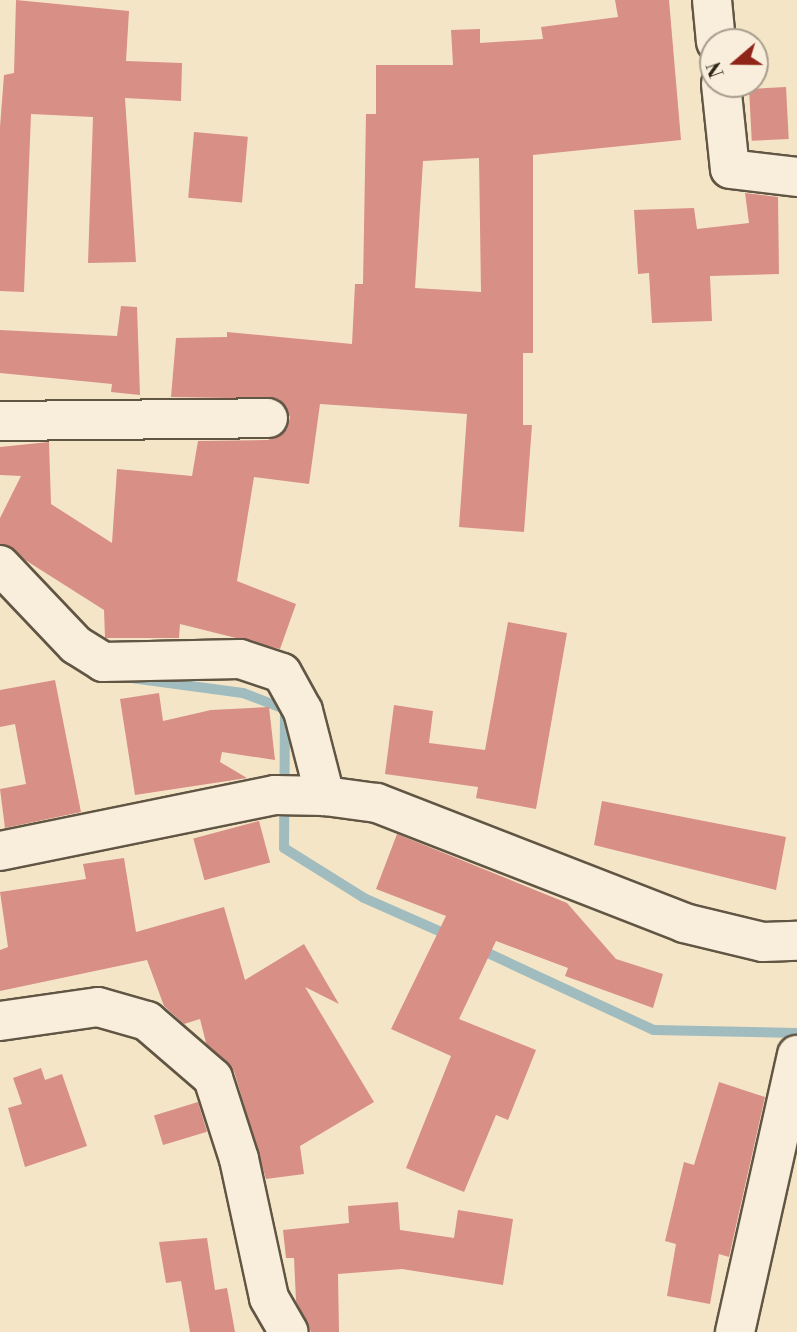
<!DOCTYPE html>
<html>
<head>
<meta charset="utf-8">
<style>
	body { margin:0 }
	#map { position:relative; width:797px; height:1332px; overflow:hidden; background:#f5e5c7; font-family:"Libre Bodoni",serif }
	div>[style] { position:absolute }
	.stream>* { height:10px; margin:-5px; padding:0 5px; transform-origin:5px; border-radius:5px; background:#a0bcbf }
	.building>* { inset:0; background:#d88f86; transform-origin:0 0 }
	.roads { filter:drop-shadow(2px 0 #615644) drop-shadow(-2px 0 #615644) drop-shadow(0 2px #615644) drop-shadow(0 -2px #615644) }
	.minor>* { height:38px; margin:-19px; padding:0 19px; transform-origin:19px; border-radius:19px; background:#f8eedb }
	span { translate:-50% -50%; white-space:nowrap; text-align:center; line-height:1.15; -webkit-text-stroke:5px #f8eedb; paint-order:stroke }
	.north { position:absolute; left:699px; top:28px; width:70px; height:70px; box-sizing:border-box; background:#f8eedb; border:2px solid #a89e8d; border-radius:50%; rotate:250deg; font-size:19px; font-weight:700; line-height:28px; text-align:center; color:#302619 }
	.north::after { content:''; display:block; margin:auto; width:24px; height:32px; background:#8f2418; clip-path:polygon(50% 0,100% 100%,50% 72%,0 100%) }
</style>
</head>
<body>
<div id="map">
	<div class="stream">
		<i style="left:124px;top:677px;width:120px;rotate:7.7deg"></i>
		<i style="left:243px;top:693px;width:45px;rotate:20.9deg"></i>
		<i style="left:285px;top:709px;width:139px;rotate:90.4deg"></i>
		<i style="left:284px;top:848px;width:94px;rotate:32deg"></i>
		<i style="left:364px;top:898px;width:94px;rotate:23.8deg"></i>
		<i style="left:477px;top:948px;width:195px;rotate:24.9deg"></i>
		<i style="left:654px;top:1030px;width:143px;rotate:1.2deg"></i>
	</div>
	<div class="building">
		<i style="clip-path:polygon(16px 0,129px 11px,126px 61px,182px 63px,181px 101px,125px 98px,136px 262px,88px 263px,93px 117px,31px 114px,24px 292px,0 291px,0 127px,4px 75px,14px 73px)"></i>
		<i style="clip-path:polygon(evenodd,615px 0,669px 0,681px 140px,533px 155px,533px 353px,523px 353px,523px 425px,532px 425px,524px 532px,459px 527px,467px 414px,320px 404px,309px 484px,254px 477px,237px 581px,296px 604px,280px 649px,180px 624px,179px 638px,105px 638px,104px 610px,0 544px,0 518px,21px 476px,0 475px,0 447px,49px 442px,51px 504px,112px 543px,117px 469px,192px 476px,198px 441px,268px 440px,287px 429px,290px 417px,278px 399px,171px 397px,176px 338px,227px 337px,227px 332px,352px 344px,355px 284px,363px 284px,366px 114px,376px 114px,376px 65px,453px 65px,451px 30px,480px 29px,480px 43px,543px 39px,541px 27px,618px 17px,615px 0,479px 158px,481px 292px,415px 288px,423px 161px,479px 158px)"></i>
		<i style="left:786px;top:87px;width:52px;height:37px;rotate:87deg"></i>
		<i style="left:194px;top:132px;width:54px;height:66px;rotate:5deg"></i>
		<i style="clip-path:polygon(745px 193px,778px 197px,779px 274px,710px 276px,712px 321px,652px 323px,649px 273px,638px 274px,634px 210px,694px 208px,697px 229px,749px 223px)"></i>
		<i style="clip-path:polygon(121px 306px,137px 307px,140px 395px,111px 392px,112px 384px,0 373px,0 330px,117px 336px)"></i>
		<i style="clip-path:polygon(508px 622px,567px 633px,536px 809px,476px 798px,478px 787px,385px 774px,394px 705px,433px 711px,429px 743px,485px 750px)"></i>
		<i style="clip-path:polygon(55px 680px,81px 812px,5px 828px,0 789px,26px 784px,15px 724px,0 727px,0 690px)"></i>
		<i style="clip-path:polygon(159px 693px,163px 721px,211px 710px,269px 707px,275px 760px,222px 752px,220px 762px,247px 778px,135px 795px,120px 699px)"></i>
		<i style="clip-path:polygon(602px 801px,786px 837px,776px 890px,594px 845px)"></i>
		<i style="left:259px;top:821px;width:43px;height:68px;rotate:75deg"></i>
		<i style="clip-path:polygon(397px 834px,567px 903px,616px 959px,663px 974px,653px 1008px,565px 976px,568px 968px,496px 941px,459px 1019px,536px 1050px,508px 1120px,496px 1115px,464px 1192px,406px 1168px,451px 1056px,391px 1029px,446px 916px,376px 889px)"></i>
		<i style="clip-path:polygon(124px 858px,136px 932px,224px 907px,245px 980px,304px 944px,339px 1004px,305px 987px,374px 1102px,300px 1146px,304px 1174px,266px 1179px,234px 1071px,206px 1043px,200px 1019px,184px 1024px,164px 1006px,147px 960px,0 991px,0 950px,8px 947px,0 892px,86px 879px,83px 864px)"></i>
		<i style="clip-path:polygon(41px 1068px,45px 1080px,62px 1074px,87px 1146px,25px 1167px,8px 1108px,22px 1104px,13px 1078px)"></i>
		<i style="clip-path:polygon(719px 1082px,765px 1097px,729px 1257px,719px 1254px,710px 1304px,667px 1296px,676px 1244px,665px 1241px,684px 1162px,694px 1165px)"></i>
		<i style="left:198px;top:1102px;width:31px;height:46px;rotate:73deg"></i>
		<i style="clip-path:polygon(398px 1202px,400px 1230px,454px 1238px,458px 1210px,513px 1219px,503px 1285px,402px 1269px,338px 1274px,339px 1332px,311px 1332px,296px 1301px,294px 1258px,286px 1258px,283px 1230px,349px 1223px,348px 1206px)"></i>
		<i style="clip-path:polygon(207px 1238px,215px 1290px,227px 1288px,235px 1332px,190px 1332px,181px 1281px,166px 1283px,159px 1242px)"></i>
	</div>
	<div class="roads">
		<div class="minor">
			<i style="left:712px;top:0;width:42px;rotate:84.6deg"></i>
			<i style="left:721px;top:84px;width:85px;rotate:84deg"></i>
			<i style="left:730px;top:169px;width:67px;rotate:6.8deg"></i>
			<i style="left:0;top:421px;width:268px;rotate:-0.6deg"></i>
			<i style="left:0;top:565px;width:110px;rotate:46.5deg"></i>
			<i style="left:76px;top:645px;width:32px;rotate:32deg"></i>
			<i style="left:103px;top:662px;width:137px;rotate:-1.3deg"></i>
			<i style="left:240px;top:659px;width:44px;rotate:18.4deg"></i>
			<i style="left:282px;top:673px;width:43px;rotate:61.1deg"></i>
			<i style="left:303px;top:711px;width:88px;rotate:75.5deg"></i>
			<i style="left:0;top:851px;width:281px;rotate:-11.5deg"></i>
			<i style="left:275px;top:795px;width:50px;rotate:1.1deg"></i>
			<i style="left:325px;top:796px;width:52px;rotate:7.7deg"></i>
			<i style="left:377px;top:803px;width:330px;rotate:21.3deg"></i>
			<i style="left:684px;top:923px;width:81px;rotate:13.5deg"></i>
			<i style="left:763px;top:942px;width:34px;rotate:-2deg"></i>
			<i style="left:0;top:1021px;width:99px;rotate:-8.1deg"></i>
			<i style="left:98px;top:1007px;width:51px;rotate:15.9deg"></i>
			<i style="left:147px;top:1021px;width:87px;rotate:40.8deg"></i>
			<i style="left:213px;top:1078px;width:85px;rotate:72.2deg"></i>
			<i style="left:239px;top:1159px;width:142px;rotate:77.8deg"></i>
			<i style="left:269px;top:1298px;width:39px;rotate:60deg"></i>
			<i style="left:735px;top:1332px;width:284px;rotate:-77.4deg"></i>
		</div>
	</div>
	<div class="north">N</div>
</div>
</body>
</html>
